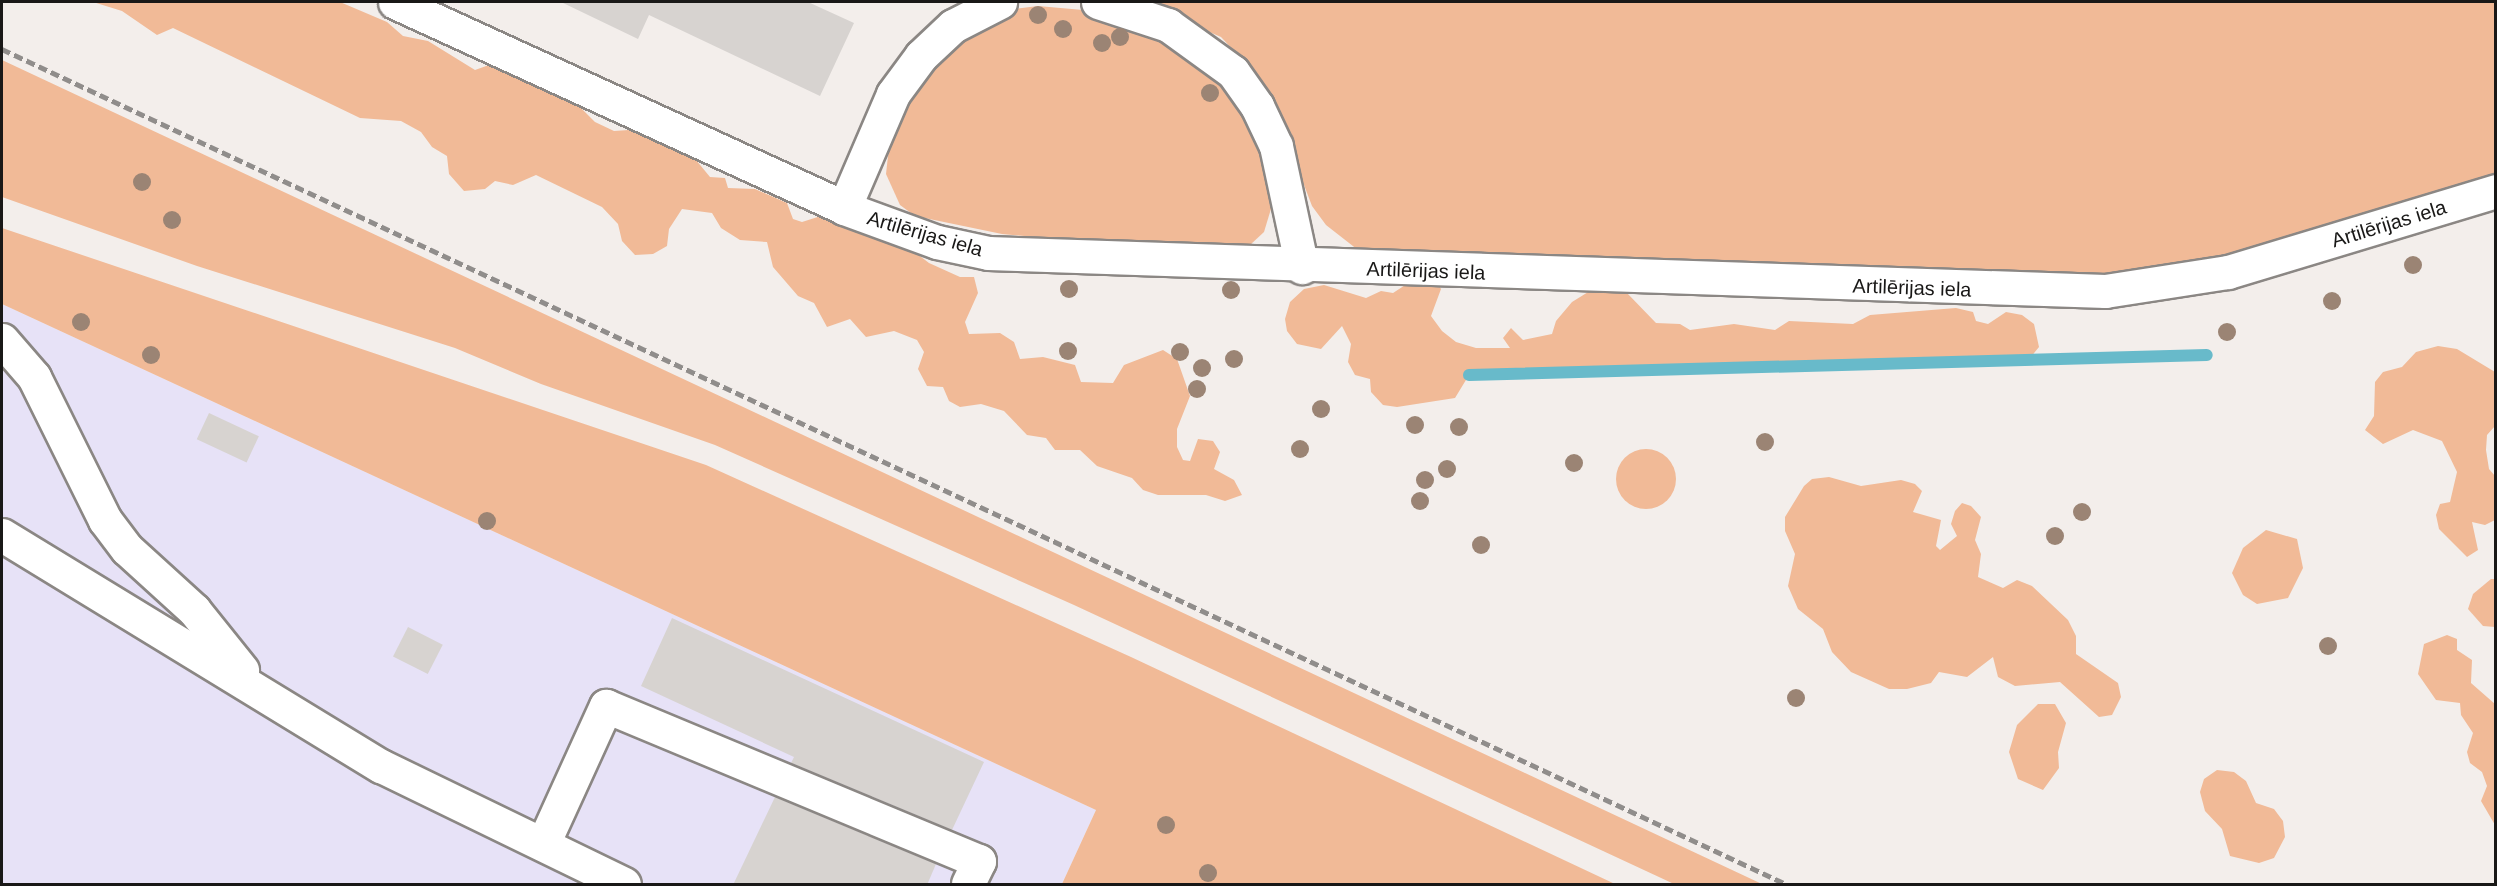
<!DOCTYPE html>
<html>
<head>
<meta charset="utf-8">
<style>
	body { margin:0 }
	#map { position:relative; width:2497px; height:886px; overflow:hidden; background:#f3eeeb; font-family:Arial,sans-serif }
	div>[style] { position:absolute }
	.industrial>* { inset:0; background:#e7e2f7 }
	.green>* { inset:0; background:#f1ba97 }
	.round { border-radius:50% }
	.stream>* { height:12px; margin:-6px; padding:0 6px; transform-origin:6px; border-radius:6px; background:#68baca }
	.building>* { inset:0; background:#d7d3d0; transform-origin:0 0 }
	.roads { filter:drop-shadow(2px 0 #8b8784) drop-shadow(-2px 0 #8b8784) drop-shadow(0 2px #8b8784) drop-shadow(0 -2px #8b8784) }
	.minor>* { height:33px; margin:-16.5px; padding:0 16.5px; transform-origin:16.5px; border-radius:16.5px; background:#fff }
	.rail>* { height:4.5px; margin-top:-2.25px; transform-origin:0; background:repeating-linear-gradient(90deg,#908d8b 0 9px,transparent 0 13.5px) }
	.trees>* { width:18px; height:18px; margin:-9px; border-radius:50%; background:#9b8474 }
	span { translate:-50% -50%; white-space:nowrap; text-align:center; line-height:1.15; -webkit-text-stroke:5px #fff; paint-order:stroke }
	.street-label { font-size:20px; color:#191817 }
	.frame { position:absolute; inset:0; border:3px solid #191817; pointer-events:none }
</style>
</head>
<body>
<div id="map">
	<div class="industrial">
		<i style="clip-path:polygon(2px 304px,1096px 810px,1062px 884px,2px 884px)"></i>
	</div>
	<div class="green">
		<i style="clip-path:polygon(93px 2px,340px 2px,387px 22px,403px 36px,428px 41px,475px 70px,489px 65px,581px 108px,595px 122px,614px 131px,629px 130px,696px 160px,710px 177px,725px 178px,728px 188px,755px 189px,787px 203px,793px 219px,802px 222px,824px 215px,912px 250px,929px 263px,960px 277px,974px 277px,978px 293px,965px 322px,969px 334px,1000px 333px,1014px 342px,1020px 359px,1043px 357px,1075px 365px,1081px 382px,1113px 383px,1124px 365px,1163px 350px,1177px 359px,1190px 396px,1177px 429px,1177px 447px,1183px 460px,1190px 461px,1198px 439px,1213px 441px,1220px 452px,1214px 469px,1234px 480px,1242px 495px,1225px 501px,1206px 495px,1158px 495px,1143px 490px,1132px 478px,1097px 466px,1080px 450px,1055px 450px,1046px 438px,1027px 435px,1004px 411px,981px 404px,960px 407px,949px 401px,943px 387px,927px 386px,918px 369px,924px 352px,917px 340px,894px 331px,866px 337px,850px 319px,827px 327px,814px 303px,798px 296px,773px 267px,767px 242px,740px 240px,721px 228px,712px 213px,682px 209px,669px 229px,667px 246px,653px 254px,635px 255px,622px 241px,618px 224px,602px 207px,536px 175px,513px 185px,495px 181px,485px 189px,464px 191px,449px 174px,447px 156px,432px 147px,421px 132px,401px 121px,360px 118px,173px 28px,157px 35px,122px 11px)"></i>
		<i style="clip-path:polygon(1140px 2px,2495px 2px,2495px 176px,2282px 241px,2187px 266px,2118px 277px,1358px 250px,1326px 225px,1312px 206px,1276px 111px,1253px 71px,1221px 37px)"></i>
		<i style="clip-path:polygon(1038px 6px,1083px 10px,1137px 25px,1179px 43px,1236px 90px,1277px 189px,1264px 232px,1250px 245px,1233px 249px,1166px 249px,1002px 234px,915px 216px,900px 205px,886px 174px,889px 147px,900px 118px,927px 70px,945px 48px,1007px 10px)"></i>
		<i style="clip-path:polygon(2px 60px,1762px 884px,1674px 884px,1074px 605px,715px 445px,541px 384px,455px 348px,197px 266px,2px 197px)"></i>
		<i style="clip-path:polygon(2px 228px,706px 465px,1131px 657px,1615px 884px,1062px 884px,1096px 810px,2px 304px)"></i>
		<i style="clip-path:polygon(1416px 278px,1437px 282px,1441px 289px,1431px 316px,1442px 331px,1456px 342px,1476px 348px,1510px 348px,1503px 338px,1511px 328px,1523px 340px,1552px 334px,1556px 321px,1572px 302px,1593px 289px,1607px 288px,1627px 293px,1656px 323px,1680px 324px,1690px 330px,1734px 324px,1775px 330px,1789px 321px,1853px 324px,1870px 315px,1956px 308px,1973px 312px,1976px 321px,1988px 324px,2006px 312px,2022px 315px,2034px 324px,2039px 347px,2029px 359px,1469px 375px,1455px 398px,1397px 407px,1383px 405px,1371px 392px,1370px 379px,1355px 375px,1348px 362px,1351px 344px,1342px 326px,1321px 349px,1297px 344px,1287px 331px,1285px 319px,1290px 302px,1304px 289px,1324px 285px,1366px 298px,1381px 291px,1393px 293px)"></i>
		<i style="clip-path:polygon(2438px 346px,2457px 349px,2495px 372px,2495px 426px,2487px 435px,2486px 450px,2489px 469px,2495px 476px,2495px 520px,2485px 525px,2472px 522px,2478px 550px,2467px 557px,2439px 529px,2436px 515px,2440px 504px,2450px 502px,2457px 472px,2442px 441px,2413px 430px,2383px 444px,2365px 430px,2374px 416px,2375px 382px,2383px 372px,2402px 367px,2416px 352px)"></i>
		<i class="round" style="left:1616px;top:449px;width:60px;height:60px"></i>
		<i style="clip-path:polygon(1829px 477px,1861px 486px,1901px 480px,1915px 484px,1922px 491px,1913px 512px,1941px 520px,1936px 546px,1940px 550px,1957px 536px,1951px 524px,1955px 511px,1962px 503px,1971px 506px,1981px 517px,1975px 540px,1981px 554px,1978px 577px,2003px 588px,2017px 580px,2032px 586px,2068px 620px,2076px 636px,2076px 654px,2118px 683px,2121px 697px,2112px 715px,2099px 717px,2060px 682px,2015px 686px,1998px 677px,1993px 657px,1967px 677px,1939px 672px,1931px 683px,1907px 689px,1889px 689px,1851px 672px,1832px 652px,1823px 629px,1798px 609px,1788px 586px,1795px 554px,1785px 531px,1785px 517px,1804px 486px,1812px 479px)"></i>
		<i style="clip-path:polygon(2266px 530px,2297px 539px,2303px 568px,2288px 598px,2257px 604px,2243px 595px,2232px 573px,2243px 548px)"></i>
		<i style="clip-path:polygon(2491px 579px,2495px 579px,2495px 627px,2483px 626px,2468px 609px,2473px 594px)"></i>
		<i style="clip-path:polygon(2447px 635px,2457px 639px,2457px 650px,2472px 660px,2471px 683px,2495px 704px,2495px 825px,2481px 801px,2487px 786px,2482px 772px,2470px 763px,2467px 752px,2473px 733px,2461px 715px,2460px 703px,2436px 700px,2418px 674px,2424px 644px)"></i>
		<i style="clip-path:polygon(2038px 704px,2055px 704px,2066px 723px,2058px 752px,2059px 768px,2043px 790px,2018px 779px,2009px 752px,2017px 725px)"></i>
		<i style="clip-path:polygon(2217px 770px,2234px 772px,2246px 781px,2256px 803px,2274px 809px,2283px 821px,2285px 837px,2274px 858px,2259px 863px,2230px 856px,2222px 829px,2205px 811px,2200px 792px,2204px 779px)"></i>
	</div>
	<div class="stream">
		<i style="left:1469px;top:375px;width:738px;rotate:-1.55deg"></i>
	</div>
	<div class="building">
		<i style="clip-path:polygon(561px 2px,808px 2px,854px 23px,820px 96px,649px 15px,638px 39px)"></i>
		<i style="left:209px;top:413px;width:55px;height:29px;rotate:25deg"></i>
		<i style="clip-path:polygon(672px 618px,984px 762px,952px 830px,791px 763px,794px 757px,641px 686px)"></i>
		<i style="left:408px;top:627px;width:39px;height:33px;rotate:27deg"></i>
		<i style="clip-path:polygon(775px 797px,936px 864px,927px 885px,733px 885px)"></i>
	</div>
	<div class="roads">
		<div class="minor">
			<i style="left:395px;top:2px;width:494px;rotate:24.6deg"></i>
			<i style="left:844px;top:208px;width:99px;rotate:20.1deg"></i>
			<i style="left:937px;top:242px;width:52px;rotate:12.2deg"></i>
			<i style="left:988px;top:253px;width:1118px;rotate:1.95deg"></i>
			<i style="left:2105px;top:291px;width:124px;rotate:-8.8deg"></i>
			<i style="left:2228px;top:272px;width:280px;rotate:-16.8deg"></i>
			<i style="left:1098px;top:2px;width:74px;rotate:18.2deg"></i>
			<i style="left:1168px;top:25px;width:80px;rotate:35.9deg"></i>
			<i style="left:1233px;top:72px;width:42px;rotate:54.8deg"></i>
			<i style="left:1257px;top:106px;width:44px;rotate:64.6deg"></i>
			<i style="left:1276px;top:146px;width:124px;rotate:77.9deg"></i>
			<i style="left:844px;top:208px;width:124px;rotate:-66.7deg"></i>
			<i style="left:893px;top:94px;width:47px;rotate:-53.6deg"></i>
			<i style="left:921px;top:56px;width:44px;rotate:-43.2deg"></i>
			<i style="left:953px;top:26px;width:53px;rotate:-27.1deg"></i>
			<i style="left:2px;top:340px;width:49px;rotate:49.1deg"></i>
			<i style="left:34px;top:377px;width:160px;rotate:63.6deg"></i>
			<i style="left:105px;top:520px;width:36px;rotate:53deg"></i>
			<i style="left:127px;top:549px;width:91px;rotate:42.3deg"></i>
			<i style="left:194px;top:610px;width:77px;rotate:51.3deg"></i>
			<i style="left:2px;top:535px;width:444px;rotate:31.4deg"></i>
			<i style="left:381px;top:766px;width:270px;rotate:25.9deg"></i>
			<i style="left:543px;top:844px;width:152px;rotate:-65.5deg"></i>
			<i style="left:606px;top:706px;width:404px;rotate:22.6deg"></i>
			<i style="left:979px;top:861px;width:25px;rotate:116deg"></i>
		</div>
	</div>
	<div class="rail">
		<i style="left:2px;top:49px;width:1970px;rotate:25.08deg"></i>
	</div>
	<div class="trees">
		<i style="left:1038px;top:15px"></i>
		<i style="left:1063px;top:29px"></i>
		<i style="left:1120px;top:37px"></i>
		<i style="left:1102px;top:43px"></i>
		<i style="left:1210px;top:93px"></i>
		<i style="left:142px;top:182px"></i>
		<i style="left:172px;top:220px"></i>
		<i style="left:2413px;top:265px"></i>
		<i style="left:1069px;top:289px"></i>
		<i style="left:1231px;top:290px"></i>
		<i style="left:2332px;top:301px"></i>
		<i style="left:81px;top:322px"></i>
		<i style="left:2227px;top:332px"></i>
		<i style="left:1068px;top:351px"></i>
		<i style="left:1180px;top:352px"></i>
		<i style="left:151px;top:355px"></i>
		<i style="left:1234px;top:359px"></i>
		<i style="left:1202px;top:368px"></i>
		<i style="left:1197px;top:389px"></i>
		<i style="left:1321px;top:409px"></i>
		<i style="left:1415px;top:425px"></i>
		<i style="left:1459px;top:427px"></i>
		<i style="left:1765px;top:442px"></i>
		<i style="left:1300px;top:449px"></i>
		<i style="left:1574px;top:463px"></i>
		<i style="left:1447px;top:469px"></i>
		<i style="left:1425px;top:480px"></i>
		<i style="left:1420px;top:501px"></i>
		<i style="left:2082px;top:512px"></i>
		<i style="left:487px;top:521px"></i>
		<i style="left:2055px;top:536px"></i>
		<i style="left:1481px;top:545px"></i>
		<i style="left:2328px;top:646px"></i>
		<i style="left:1796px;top:698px"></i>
		<i style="left:1166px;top:825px"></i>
		<i style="left:1208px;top:873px"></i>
	</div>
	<div class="street-label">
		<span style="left:2389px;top:224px;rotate:-17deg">Artilērijas iela</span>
		<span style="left:925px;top:234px;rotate:16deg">Artilērijas iela</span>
		<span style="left:1426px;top:271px;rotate:2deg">Artilērijas iela</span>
		<span style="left:1912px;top:288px;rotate:2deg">Artilērijas iela</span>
	</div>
	<div class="frame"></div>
</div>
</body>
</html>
